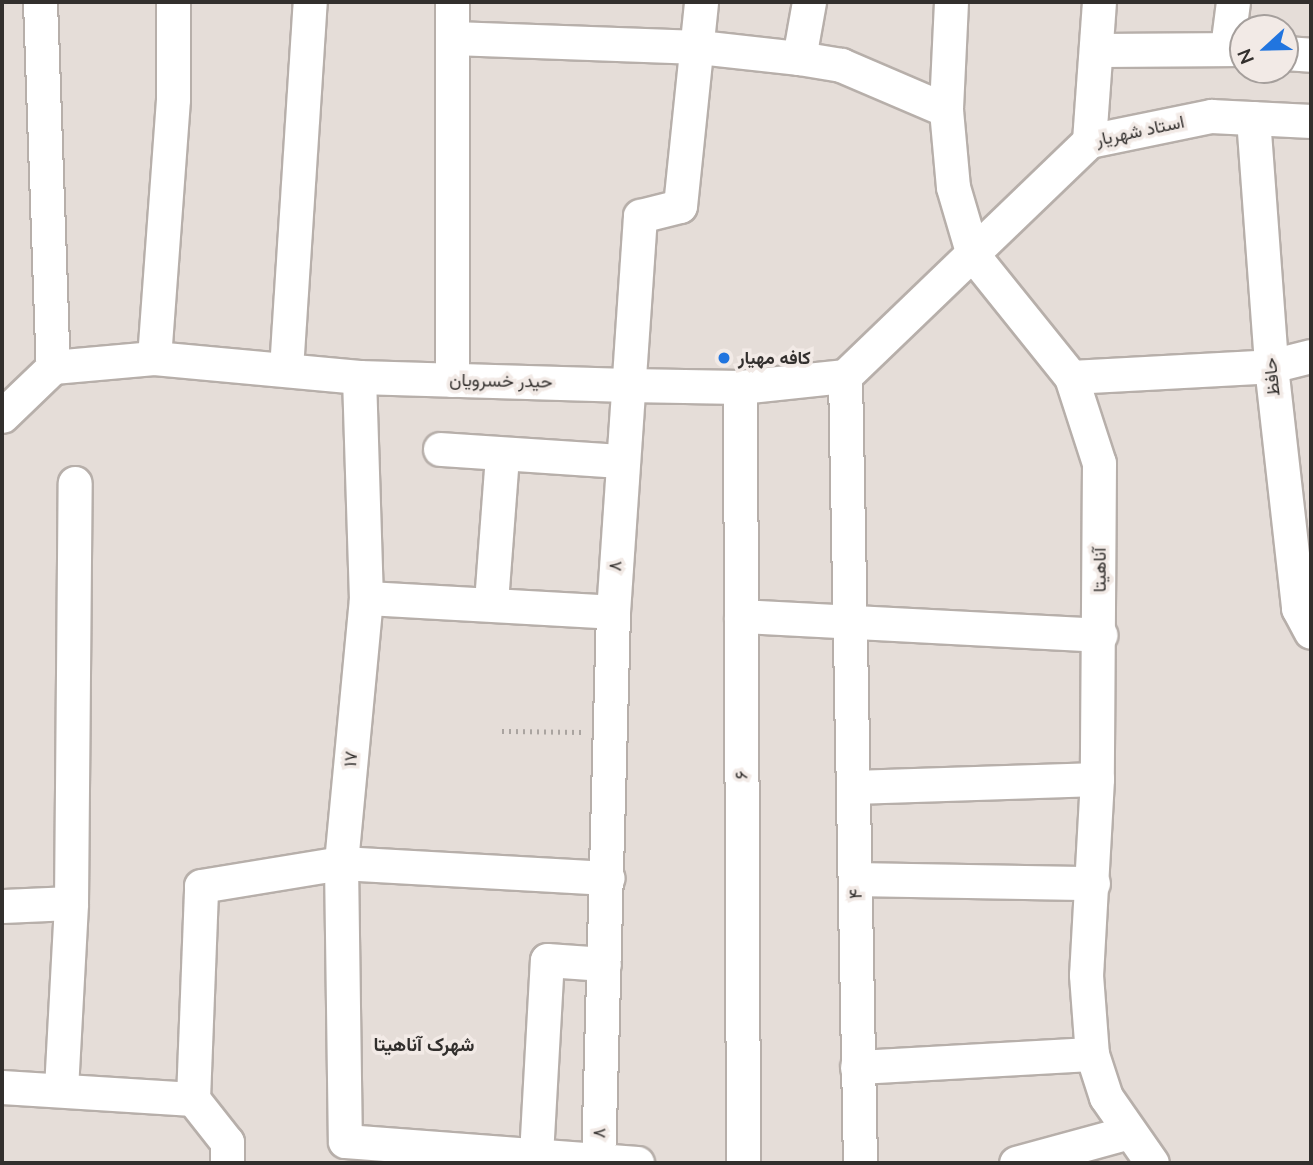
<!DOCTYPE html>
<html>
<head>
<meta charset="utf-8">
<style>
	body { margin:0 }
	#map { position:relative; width:1313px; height:1165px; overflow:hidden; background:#e5ddd8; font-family:"Nunito Sans",Vazirmatn,sans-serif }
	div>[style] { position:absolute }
	.path>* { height:4.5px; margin-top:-2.25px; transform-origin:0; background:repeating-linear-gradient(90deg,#aaa4a0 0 2px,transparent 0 7px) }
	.roads { filter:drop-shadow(2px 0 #b7afaa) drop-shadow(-2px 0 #b7afaa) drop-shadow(0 2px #b7afaa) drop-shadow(0 -2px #b7afaa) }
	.minor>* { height:33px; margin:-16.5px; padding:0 16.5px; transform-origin:16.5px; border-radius:16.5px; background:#fff }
	.dots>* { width:19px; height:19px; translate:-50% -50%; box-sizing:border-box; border:4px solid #f2eae6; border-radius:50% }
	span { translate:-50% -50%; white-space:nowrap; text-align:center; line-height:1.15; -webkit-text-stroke:7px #f2eae6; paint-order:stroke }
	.street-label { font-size:18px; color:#322f2d }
	.poi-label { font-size:18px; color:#322f2d; font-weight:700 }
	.left { translate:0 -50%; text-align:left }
	.neighbourhood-label { font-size:19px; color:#322f2d; font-weight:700 }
	.frame { position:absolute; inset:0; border:4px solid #322f2d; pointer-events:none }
	.north { position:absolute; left:1229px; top:14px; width:70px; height:70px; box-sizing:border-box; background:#f2eae6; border:2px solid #a59f9c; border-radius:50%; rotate:248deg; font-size:19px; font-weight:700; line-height:28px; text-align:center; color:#322f2d }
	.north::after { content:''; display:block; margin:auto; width:24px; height:32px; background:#2175df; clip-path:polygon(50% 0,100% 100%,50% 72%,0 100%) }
</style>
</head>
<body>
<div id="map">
	<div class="path">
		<i style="left:502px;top:731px;width:80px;rotate:0.7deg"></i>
	</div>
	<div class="roads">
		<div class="minor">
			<i style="left:40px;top:2px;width:365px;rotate:88deg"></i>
			<i style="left:452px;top:2px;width:378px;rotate:90deg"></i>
			<i style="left:951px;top:2px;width:108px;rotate:92.7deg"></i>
			<i style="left:946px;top:110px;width:77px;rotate:84.8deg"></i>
			<i style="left:953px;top:187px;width:71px;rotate:73.6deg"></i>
			<i style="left:973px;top:255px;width:156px;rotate:51.2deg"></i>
			<i style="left:1071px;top:377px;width:90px;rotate:72deg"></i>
			<i style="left:1099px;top:463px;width:316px;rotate:90.4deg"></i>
			<i style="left:1097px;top:779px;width:196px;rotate:93.2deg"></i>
			<i style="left:1086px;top:975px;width:79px;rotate:85.7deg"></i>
			<i style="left:1092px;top:1054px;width:45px;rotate:72deg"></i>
			<i style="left:1106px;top:1097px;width:80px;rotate:55.1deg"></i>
			<i style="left:453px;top:38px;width:246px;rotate:2.1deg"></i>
			<i style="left:699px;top:47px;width:101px;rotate:6.3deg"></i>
			<i style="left:799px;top:58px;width:43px;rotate:9.5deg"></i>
			<i style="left:841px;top:65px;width:114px;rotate:23.2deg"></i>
			<i style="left:1227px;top:48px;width:46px;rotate:-82.6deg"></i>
			<i style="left:1099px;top:50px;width:144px;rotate:-0.4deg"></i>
			<i style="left:1285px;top:53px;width:26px;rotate:4deg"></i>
			<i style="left:799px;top:58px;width:57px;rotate:-79.9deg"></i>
			<i style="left:1253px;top:118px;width:249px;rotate:85.8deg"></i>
			<i style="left:1271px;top:366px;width:244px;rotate:83.6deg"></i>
			<i style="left:1298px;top:608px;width:27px;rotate:62deg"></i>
			<i style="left:1089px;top:141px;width:139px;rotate:-85.9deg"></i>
			<i style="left:154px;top:358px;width:260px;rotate:-85.8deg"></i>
			<i style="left:173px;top:99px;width:97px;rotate:-90deg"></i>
			<i style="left:286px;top:369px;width:368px;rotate:-86.3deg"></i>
			<i style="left:845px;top:376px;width:787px;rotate:88.91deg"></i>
			<i style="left:359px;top:377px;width:221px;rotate:88.2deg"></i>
			<i style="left:366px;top:598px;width:266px;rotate:95.4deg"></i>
			<i style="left:341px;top:863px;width:278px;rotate:89.2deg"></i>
			<i style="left:345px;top:1141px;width:293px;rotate:4.3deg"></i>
			<i style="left:1071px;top:377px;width:200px;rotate:-3.1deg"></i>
			<i style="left:1271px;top:366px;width:41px;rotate:-14deg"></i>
			<i style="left:740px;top:387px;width:776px;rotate:89.78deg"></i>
			<i style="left:2px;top:416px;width:71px;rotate:-43.9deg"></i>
			<i style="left:53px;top:367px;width:101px;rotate:-5.1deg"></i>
			<i style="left:154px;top:358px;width:206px;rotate:5.3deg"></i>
			<i style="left:359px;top:377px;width:269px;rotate:1.7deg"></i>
			<i style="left:628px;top:385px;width:112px;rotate:1deg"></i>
			<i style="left:740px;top:387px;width:106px;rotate:-6deg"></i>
			<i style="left:845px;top:376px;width:339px;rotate:-43.9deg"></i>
			<i style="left:1089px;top:141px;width:125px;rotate:-11.6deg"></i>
			<i style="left:1211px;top:116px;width:100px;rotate:2.9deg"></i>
			<i style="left:440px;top:449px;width:179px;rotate:3.8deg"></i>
			<i style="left:366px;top:598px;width:247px;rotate:3.2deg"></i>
			<i style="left:491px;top:602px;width:147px;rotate:-85.7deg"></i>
			<i style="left:741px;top:616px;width:360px;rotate:3deg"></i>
			<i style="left:854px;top:787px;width:243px;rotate:-1.9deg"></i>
			<i style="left:856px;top:879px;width:237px;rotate:1deg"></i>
			<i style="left:2px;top:906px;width:69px;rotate:-2.5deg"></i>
			<i style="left:857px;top:1067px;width:235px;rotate:-3.2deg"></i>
			<i style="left:2px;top:1087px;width:191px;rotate:3.6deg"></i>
			<i style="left:193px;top:1099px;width:55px;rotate:51.7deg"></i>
			<i style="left:227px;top:1142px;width:21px;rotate:90deg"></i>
			<i style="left:61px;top:1089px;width:186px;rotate:-86.9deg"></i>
			<i style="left:71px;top:903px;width:420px;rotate:-89.5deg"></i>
			<i style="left:193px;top:1099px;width:213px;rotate:-87.8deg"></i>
			<i style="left:201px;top:886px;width:142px;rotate:-9.3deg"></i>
			<i style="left:341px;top:863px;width:267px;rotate:3.2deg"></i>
			<i style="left:536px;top:1155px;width:195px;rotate:-86.8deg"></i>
			<i style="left:547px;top:960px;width:57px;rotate:4deg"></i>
			<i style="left:598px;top:1163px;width:551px;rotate:-88.44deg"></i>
			<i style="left:613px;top:612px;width:397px;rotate:-86.1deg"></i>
			<i style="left:640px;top:216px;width:41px;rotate:-14deg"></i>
			<i style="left:680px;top:206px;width:205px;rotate:-84.1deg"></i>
			<i style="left:1016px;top:1163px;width:117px;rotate:-15.3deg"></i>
		</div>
	</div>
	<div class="dots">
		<i style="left:724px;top:358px;background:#2175df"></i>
	</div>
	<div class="street-label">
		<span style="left:1140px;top:131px;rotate:-12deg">استاد شهریار</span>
		<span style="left:1272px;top:377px;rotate:-96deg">حافظ</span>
		<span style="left:501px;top:381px;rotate:1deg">حیدر خسرویان</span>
		<span style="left:615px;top:566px;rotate:-87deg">۸</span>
		<span style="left:1100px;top:570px;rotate:-90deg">آناهیتا</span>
		<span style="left:351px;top:759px;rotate:-85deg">۱۷</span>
		<span style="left:742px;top:775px;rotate:-90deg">۶</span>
		<span style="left:856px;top:894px;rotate:-90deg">۴</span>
		<span style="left:599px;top:1133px;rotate:-88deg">۸</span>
	</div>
	<div class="poi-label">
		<span class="left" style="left:738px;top:358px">کافه مهیار</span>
	</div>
	<div class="neighbourhood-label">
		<span style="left:424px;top:1046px">شهرک آناهیتا</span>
	</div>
	<div class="frame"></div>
	<div class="north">N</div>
</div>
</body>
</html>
